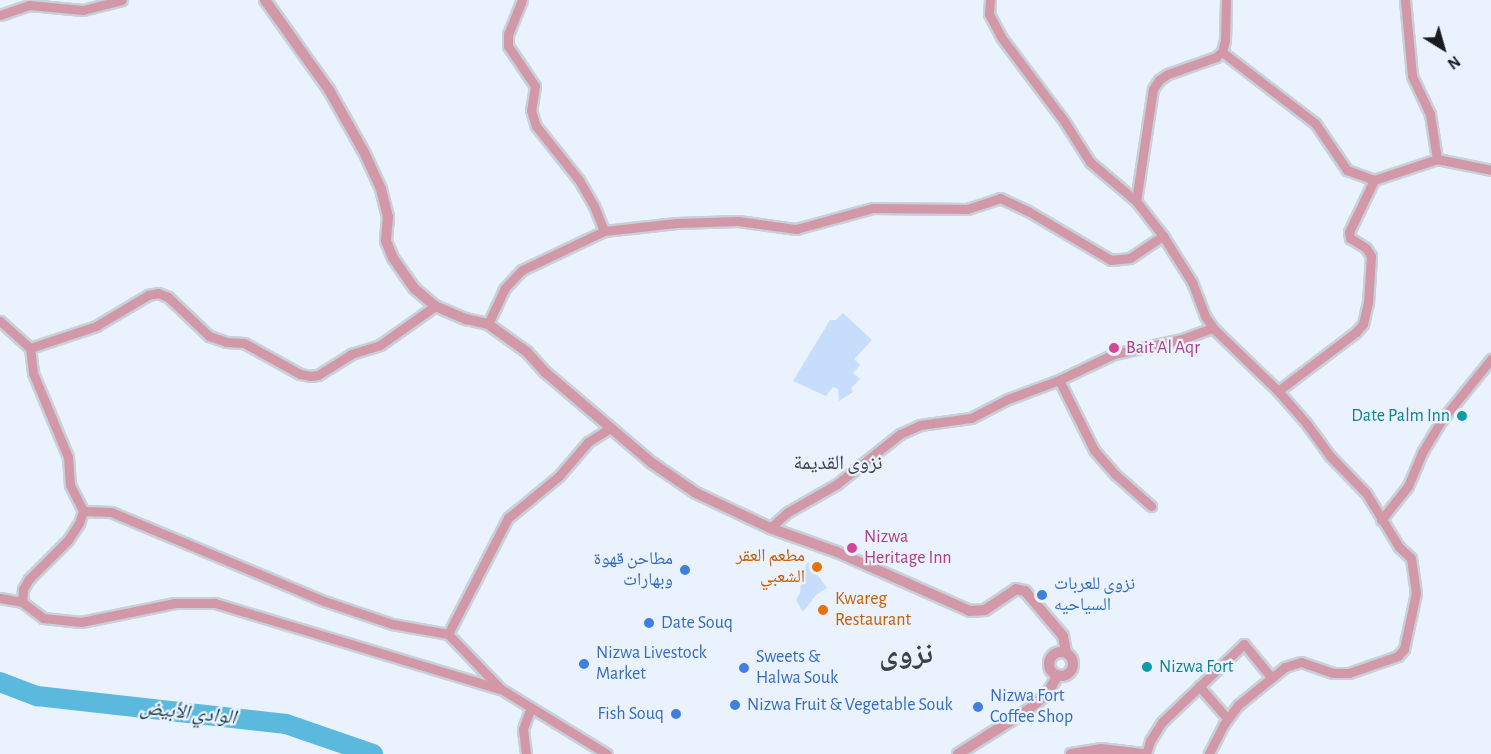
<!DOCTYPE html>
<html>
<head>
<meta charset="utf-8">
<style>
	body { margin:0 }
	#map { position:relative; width:1491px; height:754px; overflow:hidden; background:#eaf2fd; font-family:"Alegreya Sans","Noto Naskh Arabic",sans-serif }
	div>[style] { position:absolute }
	.green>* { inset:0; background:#c6ddfc }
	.river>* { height:20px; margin:-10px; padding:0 10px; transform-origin:10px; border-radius:10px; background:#5bb9de }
	.roads { filter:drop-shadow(2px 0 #c8d0d9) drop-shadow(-2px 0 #c8d0d9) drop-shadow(0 2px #c8d0d9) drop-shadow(0 -2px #c8d0d9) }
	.minor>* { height:9px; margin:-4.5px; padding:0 4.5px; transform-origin:4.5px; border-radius:4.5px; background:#d398a7 }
	.tertiary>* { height:10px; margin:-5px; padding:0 5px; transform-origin:5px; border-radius:5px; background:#d398a7 }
	.tertiary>.ring { margin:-5px; padding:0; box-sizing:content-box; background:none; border:10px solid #d398a7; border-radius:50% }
	.dots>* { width:16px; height:16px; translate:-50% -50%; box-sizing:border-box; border:3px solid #eaf2fd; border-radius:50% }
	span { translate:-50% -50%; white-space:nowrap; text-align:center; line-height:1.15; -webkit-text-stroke:4.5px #eaf2fd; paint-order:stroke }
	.hotel-label { font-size:18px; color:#b23c85 }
	.left { translate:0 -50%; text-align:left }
	.culture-label { font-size:18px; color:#0d838f }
	.right { translate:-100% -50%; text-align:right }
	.food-label { font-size:18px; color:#c56008 }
	.shop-label { font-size:18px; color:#366cbe }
	.neighbourhood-label { font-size:20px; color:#3c424a }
	.water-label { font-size:20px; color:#103b4b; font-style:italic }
	.town-label { font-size:30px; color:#3c424a; font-weight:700 }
	.north { position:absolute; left:1413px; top:18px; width:60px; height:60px; -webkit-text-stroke:4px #eaf2fd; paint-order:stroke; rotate:143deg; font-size:16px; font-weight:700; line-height:24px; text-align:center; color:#181b1f }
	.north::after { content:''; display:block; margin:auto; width:21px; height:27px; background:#181b1f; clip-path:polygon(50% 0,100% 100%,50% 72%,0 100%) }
</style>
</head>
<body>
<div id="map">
	<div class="green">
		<i style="clip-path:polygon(843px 313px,872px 340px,854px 359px,860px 365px,853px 373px,860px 379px,851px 388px,853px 392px,839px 401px,838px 389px,833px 387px,826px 396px,793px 381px,830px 320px,836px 320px)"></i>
		<i style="clip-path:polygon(808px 562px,827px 588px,816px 595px,803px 612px,796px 600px,800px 593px,802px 572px)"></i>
	</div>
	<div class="river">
		<i style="left:0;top:682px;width:40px;rotate:21deg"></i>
		<i style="left:37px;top:696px;width:251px;rotate:6.4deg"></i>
		<i style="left:286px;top:724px;width:92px;rotate:19deg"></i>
	</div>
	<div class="roads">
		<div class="minor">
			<i style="left:522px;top:0;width:37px;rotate:112deg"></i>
			<i style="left:508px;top:34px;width:12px;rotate:90deg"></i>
			<i style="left:508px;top:46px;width:48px;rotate:56deg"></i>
			<i style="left:535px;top:86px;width:24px;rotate:99deg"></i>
			<i style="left:531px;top:110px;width:17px;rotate:73deg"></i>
			<i style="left:536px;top:126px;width:69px;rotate:51.5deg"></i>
			<i style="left:579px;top:180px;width:30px;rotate:60deg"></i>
			<i style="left:594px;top:206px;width:27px;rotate:68deg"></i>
			<i style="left:990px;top:0;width:14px;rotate:94deg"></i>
			<i style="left:989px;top:14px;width:26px;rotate:62deg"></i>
			<i style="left:1001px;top:37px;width:105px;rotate:53.1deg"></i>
			<i style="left:1064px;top:121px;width:49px;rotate:57.6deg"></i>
			<i style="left:1090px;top:162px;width:60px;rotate:40.3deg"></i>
			<i style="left:1136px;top:201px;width:44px;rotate:52.4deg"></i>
			<i style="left:1163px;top:236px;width:54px;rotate:57.8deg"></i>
			<i style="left:1192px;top:282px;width:36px;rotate:69deg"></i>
			<i style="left:1205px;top:316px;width:14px;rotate:56deg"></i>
			<i style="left:1213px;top:328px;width:91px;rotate:44.1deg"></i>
			<i style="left:1278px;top:391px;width:43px;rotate:48.8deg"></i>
			<i style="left:1306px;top:423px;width:41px;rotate:54deg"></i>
			<i style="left:1330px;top:456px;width:52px;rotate:45.8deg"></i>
			<i style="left:1366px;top:493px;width:63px;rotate:58.6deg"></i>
			<i style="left:1399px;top:547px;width:16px;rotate:43deg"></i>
			<i style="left:1411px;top:558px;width:35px;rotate:82deg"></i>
			<i style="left:1416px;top:593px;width:57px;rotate:102.1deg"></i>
			<i style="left:1404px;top:649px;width:9px;rotate:131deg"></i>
			<i style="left:1398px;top:656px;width:52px;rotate:160.9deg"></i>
			<i style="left:1349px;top:673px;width:16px;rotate:180deg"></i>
			<i style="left:1333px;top:673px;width:34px;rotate:-161deg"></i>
			<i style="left:1301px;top:662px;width:17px;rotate:163deg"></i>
			<i style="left:1285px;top:667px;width:60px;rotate:141deg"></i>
			<i style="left:1238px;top:705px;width:24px;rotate:126deg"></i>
			<i style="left:1224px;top:724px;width:34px;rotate:117deg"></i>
			<i style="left:1405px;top:0;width:76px;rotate:84.7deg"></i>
			<i style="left:1412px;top:76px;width:42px;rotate:64.7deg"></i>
			<i style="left:1430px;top:114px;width:46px;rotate:81.2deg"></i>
			<i style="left:0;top:15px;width:31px;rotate:-19deg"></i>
			<i style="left:29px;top:5px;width:54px;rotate:5.3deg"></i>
			<i style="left:83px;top:10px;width:40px;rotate:-14.4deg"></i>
			<i style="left:1222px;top:52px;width:117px;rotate:37.4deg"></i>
			<i style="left:1315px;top:123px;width:57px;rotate:55.8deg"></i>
			<i style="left:1347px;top:170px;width:29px;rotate:20deg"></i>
			<i style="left:1136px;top:201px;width:113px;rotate:-81.4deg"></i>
			<i style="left:1153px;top:89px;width:11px;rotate:-56deg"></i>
			<i style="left:1159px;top:80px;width:11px;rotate:-34deg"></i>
			<i style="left:1168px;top:74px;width:51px;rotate:-19.5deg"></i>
			<i style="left:1216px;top:57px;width:8px;rotate:-40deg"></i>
			<i style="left:1222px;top:52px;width:12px;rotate:-76deg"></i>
			<i style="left:1225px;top:40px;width:40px;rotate:-88.6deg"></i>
			<i style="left:0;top:321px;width:40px;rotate:42deg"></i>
			<i style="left:30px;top:348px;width:25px;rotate:83deg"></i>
			<i style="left:33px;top:373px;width:91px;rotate:67.4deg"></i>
			<i style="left:68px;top:457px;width:28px;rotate:86deg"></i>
			<i style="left:70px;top:485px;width:29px;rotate:63deg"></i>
			<i style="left:83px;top:511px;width:28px;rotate:2deg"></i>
			<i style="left:111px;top:512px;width:231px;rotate:22.7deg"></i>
			<i style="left:324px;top:601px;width:72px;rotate:18.7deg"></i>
			<i style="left:392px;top:624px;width:57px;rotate:10.1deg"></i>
			<i style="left:448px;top:634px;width:76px;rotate:46.1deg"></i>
			<i style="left:501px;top:689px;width:124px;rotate:31.5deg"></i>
			<i style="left:488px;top:324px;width:38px;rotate:-65deg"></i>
			<i style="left:504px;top:289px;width:26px;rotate:-47deg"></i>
			<i style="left:522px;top:270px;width:91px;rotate:-25.4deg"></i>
			<i style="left:604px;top:231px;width:73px;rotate:-6.3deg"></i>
			<i style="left:677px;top:223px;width:61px;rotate:-1.9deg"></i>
			<i style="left:738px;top:221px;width:59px;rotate:7.9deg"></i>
			<i style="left:796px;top:229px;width:80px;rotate:-15.3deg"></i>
			<i style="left:873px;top:208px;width:94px;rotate:0.6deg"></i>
			<i style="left:967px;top:209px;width:35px;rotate:-18deg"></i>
			<i style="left:1000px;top:198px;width:31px;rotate:25deg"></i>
			<i style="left:1028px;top:211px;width:96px;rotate:30.6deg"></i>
			<i style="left:1111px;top:260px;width:19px;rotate:-6deg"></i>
			<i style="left:1130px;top:258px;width:40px;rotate:-34deg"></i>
			<i style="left:30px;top:348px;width:70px;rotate:-18.4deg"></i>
			<i style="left:96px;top:326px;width:61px;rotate:-30.8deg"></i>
			<i style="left:148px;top:295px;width:10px;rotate:-11deg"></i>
			<i style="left:158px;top:293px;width:11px;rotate:22deg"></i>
			<i style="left:168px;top:297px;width:57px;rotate:43.6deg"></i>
			<i style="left:209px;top:336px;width:18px;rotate:19deg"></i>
			<i style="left:226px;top:342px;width:18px;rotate:3deg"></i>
			<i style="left:244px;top:343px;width:64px;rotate:29deg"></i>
			<i style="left:300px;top:374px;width:10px;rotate:11deg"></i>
			<i style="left:310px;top:376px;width:8px;rotate:-7deg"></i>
			<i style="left:318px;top:375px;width:39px;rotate:-32deg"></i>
			<i style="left:351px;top:354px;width:30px;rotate:-17deg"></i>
			<i style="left:380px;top:345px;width:67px;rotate:-35.3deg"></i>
			<i style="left:1059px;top:380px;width:78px;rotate:63.4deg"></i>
			<i style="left:1094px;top:450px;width:33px;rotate:49deg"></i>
			<i style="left:1116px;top:475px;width:47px;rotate:41.5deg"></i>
			<i style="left:1278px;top:391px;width:98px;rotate:-37.1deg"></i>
			<i style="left:1356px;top:332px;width:11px;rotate:-49deg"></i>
			<i style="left:1363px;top:324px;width:22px;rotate:-77deg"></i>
			<i style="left:1368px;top:303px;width:47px;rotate:-86.3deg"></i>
			<i style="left:1371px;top:256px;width:9px;rotate:-122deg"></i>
			<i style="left:1366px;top:248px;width:19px;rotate:-148deg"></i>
			<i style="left:1350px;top:238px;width:6px;rotate:-99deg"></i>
			<i style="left:1349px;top:232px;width:58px;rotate:-64.3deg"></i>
			<i style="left:1374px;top:180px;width:66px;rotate:-18.4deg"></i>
			<i style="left:1437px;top:159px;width:55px;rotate:11.5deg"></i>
			<i style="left:83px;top:511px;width:13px;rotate:108deg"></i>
			<i style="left:79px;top:523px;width:20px;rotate:123deg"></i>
			<i style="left:68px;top:540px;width:55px;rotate:135deg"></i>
			<i style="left:29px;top:579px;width:12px;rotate:121deg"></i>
			<i style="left:23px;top:589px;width:13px;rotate:94deg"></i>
			<i style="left:22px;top:602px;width:26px;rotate:37deg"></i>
			<i style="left:43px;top:618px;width:38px;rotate:6deg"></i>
			<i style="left:81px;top:622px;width:96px;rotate:-11.4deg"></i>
			<i style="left:175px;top:603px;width:40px"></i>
			<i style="left:215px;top:603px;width:297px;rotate:16.8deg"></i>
			<i style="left:1381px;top:520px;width:43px;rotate:-51.5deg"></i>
			<i style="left:1408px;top:486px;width:38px;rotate:-67deg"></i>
			<i style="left:1423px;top:451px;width:35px;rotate:-59deg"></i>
			<i style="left:1441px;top:421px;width:80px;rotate:-51.1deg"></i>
			<i style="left:770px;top:528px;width:24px;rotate:-42deg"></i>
			<i style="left:788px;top:512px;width:56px;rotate:-29.7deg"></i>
			<i style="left:837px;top:484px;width:80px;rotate:-38.4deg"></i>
			<i style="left:900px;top:434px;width:22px;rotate:-24deg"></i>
			<i style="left:920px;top:425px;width:51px;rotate:-7.8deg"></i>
			<i style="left:971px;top:418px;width:42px;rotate:-27.2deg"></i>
			<i style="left:1008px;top:399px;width:54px;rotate:-20.4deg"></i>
			<i style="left:1059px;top:380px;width:61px;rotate:-25.3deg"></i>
			<i style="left:1114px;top:354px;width:70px;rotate:-12.4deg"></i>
			<i style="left:1182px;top:339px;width:33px;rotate:-20deg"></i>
			<i style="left:0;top:598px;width:22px;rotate:10deg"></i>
			<i style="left:448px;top:634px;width:131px;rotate:-62.7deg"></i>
			<i style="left:508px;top:518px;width:66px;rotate:-39.5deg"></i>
			<i style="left:559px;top:476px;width:45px;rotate:-49.5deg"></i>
			<i style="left:588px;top:442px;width:26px;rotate:-32deg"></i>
			<i style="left:1199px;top:686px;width:43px;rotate:48.8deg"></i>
			<i style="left:526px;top:754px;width:25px;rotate:-97deg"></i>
			<i style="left:523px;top:729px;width:23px;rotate:-70deg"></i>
			<i style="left:1146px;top:754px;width:14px;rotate:-73deg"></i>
			<i style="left:1150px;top:741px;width:22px;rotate:-58deg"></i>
			<i style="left:1162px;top:722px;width:113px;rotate:-43.6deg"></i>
			<i style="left:1244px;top:644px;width:43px;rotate:50.7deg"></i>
		</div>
		<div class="tertiary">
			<i style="left:265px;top:0;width:110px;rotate:54.6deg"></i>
			<i style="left:329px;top:90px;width:71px;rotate:60.6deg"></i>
			<i style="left:364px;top:152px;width:41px;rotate:65.3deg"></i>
			<i style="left:381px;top:189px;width:29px;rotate:76deg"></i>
			<i style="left:388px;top:217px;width:24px;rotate:95deg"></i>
			<i style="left:386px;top:241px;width:18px;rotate:68deg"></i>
			<i style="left:393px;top:258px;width:38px;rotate:55deg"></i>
			<i style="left:415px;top:289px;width:26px;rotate:40deg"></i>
			<i style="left:435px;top:306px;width:34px;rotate:23deg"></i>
			<i style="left:466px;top:319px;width:23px;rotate:13deg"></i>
			<i style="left:488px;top:324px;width:48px;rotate:35.7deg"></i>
			<i style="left:527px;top:352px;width:27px;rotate:48deg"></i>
			<i style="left:545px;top:372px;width:140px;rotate:40.4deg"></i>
			<i style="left:652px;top:463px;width:53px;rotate:34.3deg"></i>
			<i style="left:696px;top:493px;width:82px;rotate:25.3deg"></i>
			<i style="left:770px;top:528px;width:71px;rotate:19.7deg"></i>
			<i style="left:837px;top:552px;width:145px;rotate:23.9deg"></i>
			<i style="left:970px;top:611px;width:15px;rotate:-4deg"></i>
			<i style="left:985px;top:610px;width:37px;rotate:-34deg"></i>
			<i style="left:1016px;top:589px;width:9px;rotate:13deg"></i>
			<i style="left:1025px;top:591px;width:59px;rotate:49.8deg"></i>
			<i style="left:1063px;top:636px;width:17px;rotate:80deg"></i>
			<i class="ring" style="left:1049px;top:652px;width:14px;height:14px"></i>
			<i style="left:958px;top:754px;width:83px;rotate:-32.2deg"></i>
			<i style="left:1028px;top:710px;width:25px;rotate:-40deg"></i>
			<i style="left:1047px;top:694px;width:22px;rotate:-60deg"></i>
			<i style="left:1071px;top:754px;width:30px;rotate:-9deg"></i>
			<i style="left:1101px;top:749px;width:42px;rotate:6.8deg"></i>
		</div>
	</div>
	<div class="dots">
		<i style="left:1114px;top:348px;background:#d1479c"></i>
		<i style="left:1462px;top:416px;background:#0f9aa8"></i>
		<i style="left:852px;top:548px;background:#d1479c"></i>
		<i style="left:817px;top:567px;background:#e8710a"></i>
		<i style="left:685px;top:570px;background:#3f7fe0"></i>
		<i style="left:1042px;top:595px;background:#3f7fe0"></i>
		<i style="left:823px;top:610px;background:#e8710a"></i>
		<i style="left:649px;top:623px;background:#3f7fe0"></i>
		<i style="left:584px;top:664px;background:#3f7fe0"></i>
		<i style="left:1147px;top:667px;background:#0f9aa8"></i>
		<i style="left:744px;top:668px;background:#3f7fe0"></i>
		<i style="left:735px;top:705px;background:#3f7fe0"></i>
		<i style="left:978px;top:707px;background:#3f7fe0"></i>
		<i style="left:676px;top:714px;background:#3f7fe0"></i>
	</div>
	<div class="hotel-label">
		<span class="left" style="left:1126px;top:348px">Bait Al Aqr</span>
		<span class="left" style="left:864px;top:548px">Nizwa<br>Heritage Inn</span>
	</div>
	<div class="culture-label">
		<span class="right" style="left:1450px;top:416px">Date Palm Inn</span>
		<span class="left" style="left:1159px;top:667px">Nizwa Fort</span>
	</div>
	<div class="food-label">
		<span class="right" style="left:805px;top:567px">مطعم العقر<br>الشعبي</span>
		<span class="left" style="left:835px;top:610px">Kwareg<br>Restaurant</span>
	</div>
	<div class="shop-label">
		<span class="right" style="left:673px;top:570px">مطاحن قهوة<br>وبهارات</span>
		<span class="left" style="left:1054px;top:595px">نزوى للعربات<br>السياحيه</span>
		<span class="left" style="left:661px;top:623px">Date Souq</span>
		<span class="left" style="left:596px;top:664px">Nizwa Livestock<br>Market</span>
		<span class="left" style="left:756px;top:668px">Sweets &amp;<br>Halwa Souk</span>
		<span class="left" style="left:990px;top:707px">Nizwa Fort<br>Coffee Shop</span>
		<span class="left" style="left:747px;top:705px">Nizwa Fruit &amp; Vegetable Souk</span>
		<span class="right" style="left:664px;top:714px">Fish Souq</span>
	</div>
	<div class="neighbourhood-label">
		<span style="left:838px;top:463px">نزوى القديمة</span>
	</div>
	<div class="water-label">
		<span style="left:188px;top:713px;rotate:6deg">الوادي الأبيض</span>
	</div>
	<div class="town-label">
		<span style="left:906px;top:654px">نزوى</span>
	</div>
	<div class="north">N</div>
</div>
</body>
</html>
